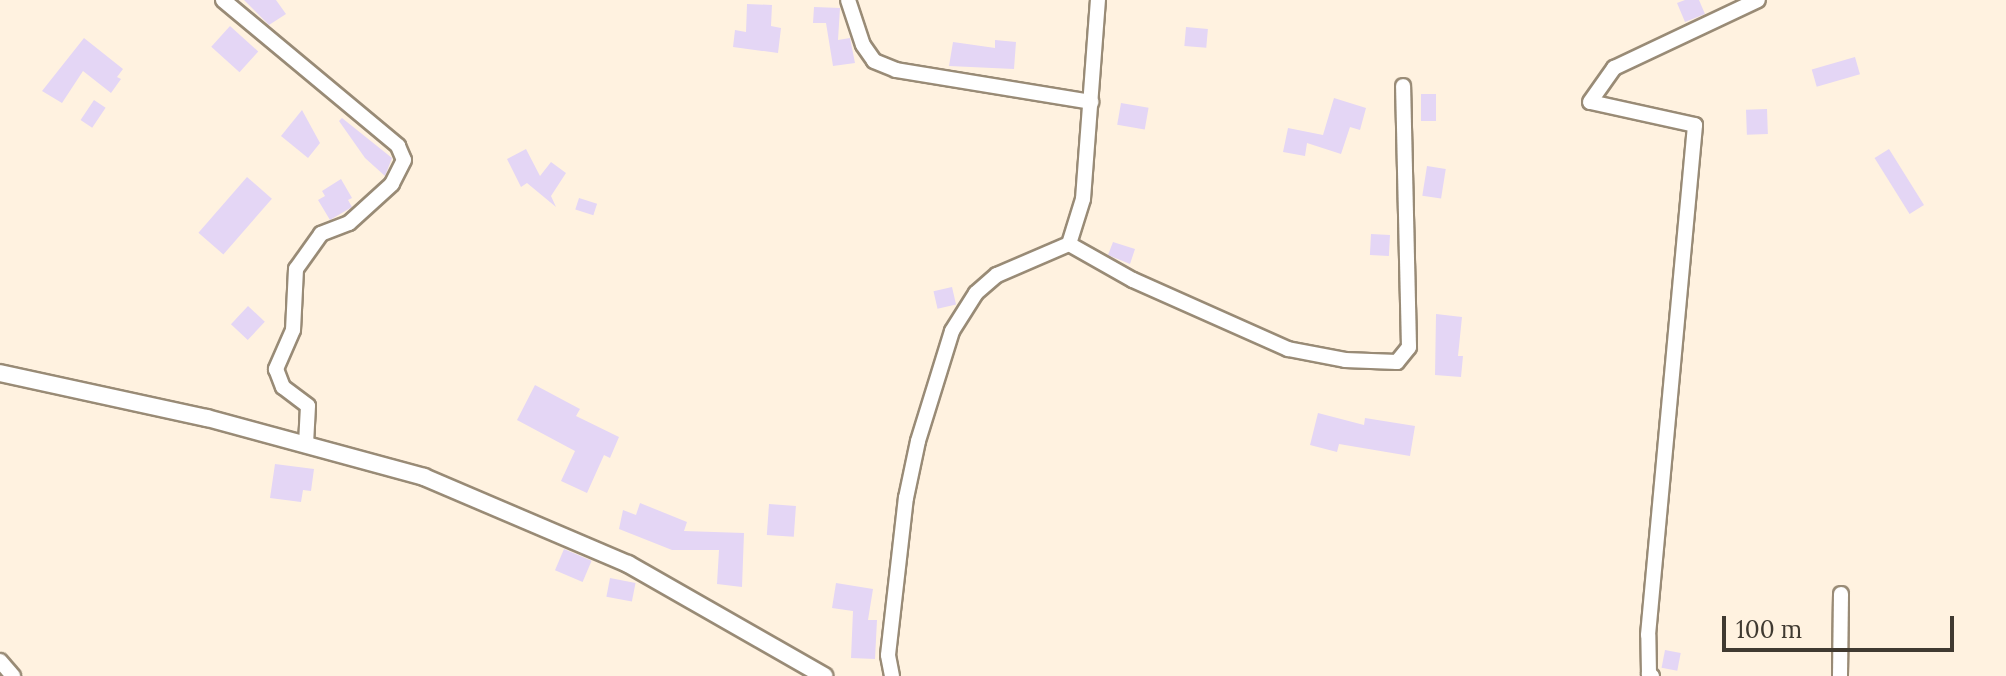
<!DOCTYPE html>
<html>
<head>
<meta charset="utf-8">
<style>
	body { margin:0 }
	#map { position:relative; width:2006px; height:676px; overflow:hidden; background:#fff2e0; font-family:Lora,serif }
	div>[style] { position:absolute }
	.building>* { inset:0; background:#e4d6f5; transform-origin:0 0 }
	.roads { filter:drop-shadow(2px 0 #998b76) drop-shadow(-2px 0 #998b76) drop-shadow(0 2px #998b76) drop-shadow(0 -2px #998b76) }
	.minor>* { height:14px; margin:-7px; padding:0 7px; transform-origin:7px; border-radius:7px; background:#fff }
	.tertiary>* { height:16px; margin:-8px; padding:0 8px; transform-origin:8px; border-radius:8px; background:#fff }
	span { translate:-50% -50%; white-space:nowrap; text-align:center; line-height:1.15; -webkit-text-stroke:8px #fff2e0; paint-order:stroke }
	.scale { position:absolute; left:1722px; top:616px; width:232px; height:36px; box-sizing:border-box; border:4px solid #403a31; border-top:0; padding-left:10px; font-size:24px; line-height:28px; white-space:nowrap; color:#403a31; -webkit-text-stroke:6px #fff2e0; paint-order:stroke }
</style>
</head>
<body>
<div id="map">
	<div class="building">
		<i style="clip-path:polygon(244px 0,276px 0,286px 14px,269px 25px)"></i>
		<i style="clip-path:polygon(1685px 0,1699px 0,1705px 14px,1685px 22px,1677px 3px)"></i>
		<i style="clip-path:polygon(747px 4px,772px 5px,771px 26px,781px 28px,778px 53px,733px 47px,735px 30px,746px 32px)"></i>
		<i style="clip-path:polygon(814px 7px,840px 8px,838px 40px,850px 38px,855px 63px,833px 66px,826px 23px,813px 23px)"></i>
		<i style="left:230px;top:26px;width:38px;height:28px;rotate:42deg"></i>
		<i style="left:1186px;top:27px;width:22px;height:19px;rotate:5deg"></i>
		<i style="clip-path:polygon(84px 38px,123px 69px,117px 77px,121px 79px,111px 93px,83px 71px,62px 103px,42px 91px)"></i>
		<i style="clip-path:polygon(995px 40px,1016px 42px,1014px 69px,949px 66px,953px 42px,995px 48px)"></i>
		<i style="left:1855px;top:57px;width:18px;height:45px;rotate:74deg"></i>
		<i style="left:1421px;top:94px;width:15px;height:27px"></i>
		<i style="clip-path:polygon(1334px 98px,1366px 108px,1360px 130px,1350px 127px,1341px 154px,1307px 143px,1305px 156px,1283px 152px,1288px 128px,1323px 135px)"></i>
		<i style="left:94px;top:100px;width:14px;height:24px;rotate:34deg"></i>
		<i style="left:1121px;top:103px;width:28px;height:22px;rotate:10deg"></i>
		<i style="left:1767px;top:109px;width:25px;height:21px;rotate:88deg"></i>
		<i style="clip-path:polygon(302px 110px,320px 143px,308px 158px,281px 136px)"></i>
		<i style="clip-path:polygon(342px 118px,392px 158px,385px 176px,365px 158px,339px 121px)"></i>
		<i style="clip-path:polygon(526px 149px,540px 176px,551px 162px,566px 173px,551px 196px,556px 207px,527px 183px,521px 187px,507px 159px)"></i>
		<i style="left:1889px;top:149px;width:66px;height:17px;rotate:58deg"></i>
		<i style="left:1427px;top:166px;width:19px;height:30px;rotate:9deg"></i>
		<i style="left:247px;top:177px;width:33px;height:74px;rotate:41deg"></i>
		<i style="clip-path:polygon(341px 179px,352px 198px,348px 200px,352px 207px,330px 220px,318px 200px,325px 196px,322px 191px)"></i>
		<i style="left:579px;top:198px;width:19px;height:12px;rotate:18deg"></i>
		<i style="left:1371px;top:234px;width:19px;height:21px;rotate:3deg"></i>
		<i style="clip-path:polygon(1113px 242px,1135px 249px,1130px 264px,1108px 255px)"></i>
		<i style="left:952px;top:287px;width:18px;height:19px;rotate:77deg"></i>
		<i style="left:248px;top:306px;width:23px;height:25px;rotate:43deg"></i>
		<i style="clip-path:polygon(1436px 314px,1462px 317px,1458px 356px,1463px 356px,1461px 377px,1435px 375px)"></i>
		<i style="clip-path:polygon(535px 385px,580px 409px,576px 416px,619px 437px,610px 458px,604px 455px,587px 493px,561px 481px,575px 451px,517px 420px)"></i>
		<i style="clip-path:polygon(1318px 413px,1364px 425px,1365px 418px,1415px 426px,1410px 456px,1339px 444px,1337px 452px,1310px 445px)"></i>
		<i style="clip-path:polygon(275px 464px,314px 469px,311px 491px,303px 490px,301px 502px,270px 498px)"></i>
		<i style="clip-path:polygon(640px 503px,687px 522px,684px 531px,744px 533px,742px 587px,717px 584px,719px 550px,672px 550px,619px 529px,623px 510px,636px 515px)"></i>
		<i style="left:769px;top:504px;width:27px;height:31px;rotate:4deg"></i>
		<i style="left:564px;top:549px;width:30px;height:23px;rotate:23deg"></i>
		<i style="left:610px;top:578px;width:26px;height:19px;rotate:11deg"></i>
		<i style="clip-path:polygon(836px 583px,873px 589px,868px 620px,877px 620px,875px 659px,851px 658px,853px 611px,832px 608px)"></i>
		<i style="left:1665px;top:650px;width:16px;height:18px;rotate:11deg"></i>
	</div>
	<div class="roads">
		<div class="minor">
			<i style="left:223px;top:0;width:228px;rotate:39.8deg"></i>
			<i style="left:398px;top:146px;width:15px;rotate:67deg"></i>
			<i style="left:404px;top:160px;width:27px;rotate:117deg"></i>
			<i style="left:392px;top:184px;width:58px;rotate:137.8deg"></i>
			<i style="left:349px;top:223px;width:30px;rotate:159deg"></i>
			<i style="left:321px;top:234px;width:43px;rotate:125.5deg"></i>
			<i style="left:296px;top:269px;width:61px;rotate:92.8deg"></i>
			<i style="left:293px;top:330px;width:43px;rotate:113.6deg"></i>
			<i style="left:276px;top:369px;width:19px;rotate:69deg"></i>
			<i style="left:283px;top:387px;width:31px;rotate:37deg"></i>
			<i style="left:308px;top:406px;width:39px;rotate:93deg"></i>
			<i style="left:848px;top:0;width:47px;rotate:71.6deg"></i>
			<i style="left:863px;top:45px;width:19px;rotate:55deg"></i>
			<i style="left:874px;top:61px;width:24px;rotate:22deg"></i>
			<i style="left:896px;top:70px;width:198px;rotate:9.3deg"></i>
			<i style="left:1069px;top:244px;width:73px;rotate:29.4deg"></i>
			<i style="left:1133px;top:280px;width:170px;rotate:24deg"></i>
			<i style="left:1288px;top:349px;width:58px;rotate:10.9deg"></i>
			<i style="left:1345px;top:360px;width:52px;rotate:2.2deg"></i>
			<i style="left:1397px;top:362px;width:19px;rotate:-51deg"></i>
			<i style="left:1409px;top:347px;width:261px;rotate:-91.3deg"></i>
			<i style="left:1069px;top:244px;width:47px;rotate:-72.7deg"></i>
			<i style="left:1083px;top:199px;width:200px;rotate:-85.7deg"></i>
			<i style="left:0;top:661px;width:20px;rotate:49deg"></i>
			<i style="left:892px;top:676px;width:21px;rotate:-101deg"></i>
			<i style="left:888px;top:655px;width:158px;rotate:-83.5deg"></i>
			<i style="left:906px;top:498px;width:58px;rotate:-78.1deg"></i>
			<i style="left:918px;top:441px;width:115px;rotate:-72.8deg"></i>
			<i style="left:952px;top:331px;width:45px;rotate:-57.7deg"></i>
			<i style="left:976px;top:293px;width:28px;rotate:-41deg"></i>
			<i style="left:997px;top:275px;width:78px;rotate:-23.3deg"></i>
			<i style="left:1652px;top:676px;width:4px;rotate:-146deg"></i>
			<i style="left:1649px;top:674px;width:39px;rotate:-91deg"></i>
			<i style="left:1648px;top:635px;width:512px;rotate:-84.73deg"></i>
			<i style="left:1695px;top:125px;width:107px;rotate:-167.6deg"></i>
			<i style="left:1590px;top:102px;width:42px;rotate:-54.8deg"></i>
			<i style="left:1614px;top:68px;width:159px;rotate:-25.3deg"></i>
			<i style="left:1840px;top:676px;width:82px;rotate:-89.3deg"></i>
		</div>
		<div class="tertiary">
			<i style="left:0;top:373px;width:212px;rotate:12.3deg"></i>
			<i style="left:207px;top:418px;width:225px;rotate:15.2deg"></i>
			<i style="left:424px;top:477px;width:222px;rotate:23.1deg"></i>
			<i style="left:628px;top:564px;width:226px;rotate:29.7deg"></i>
		</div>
	</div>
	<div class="scale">100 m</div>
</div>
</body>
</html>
